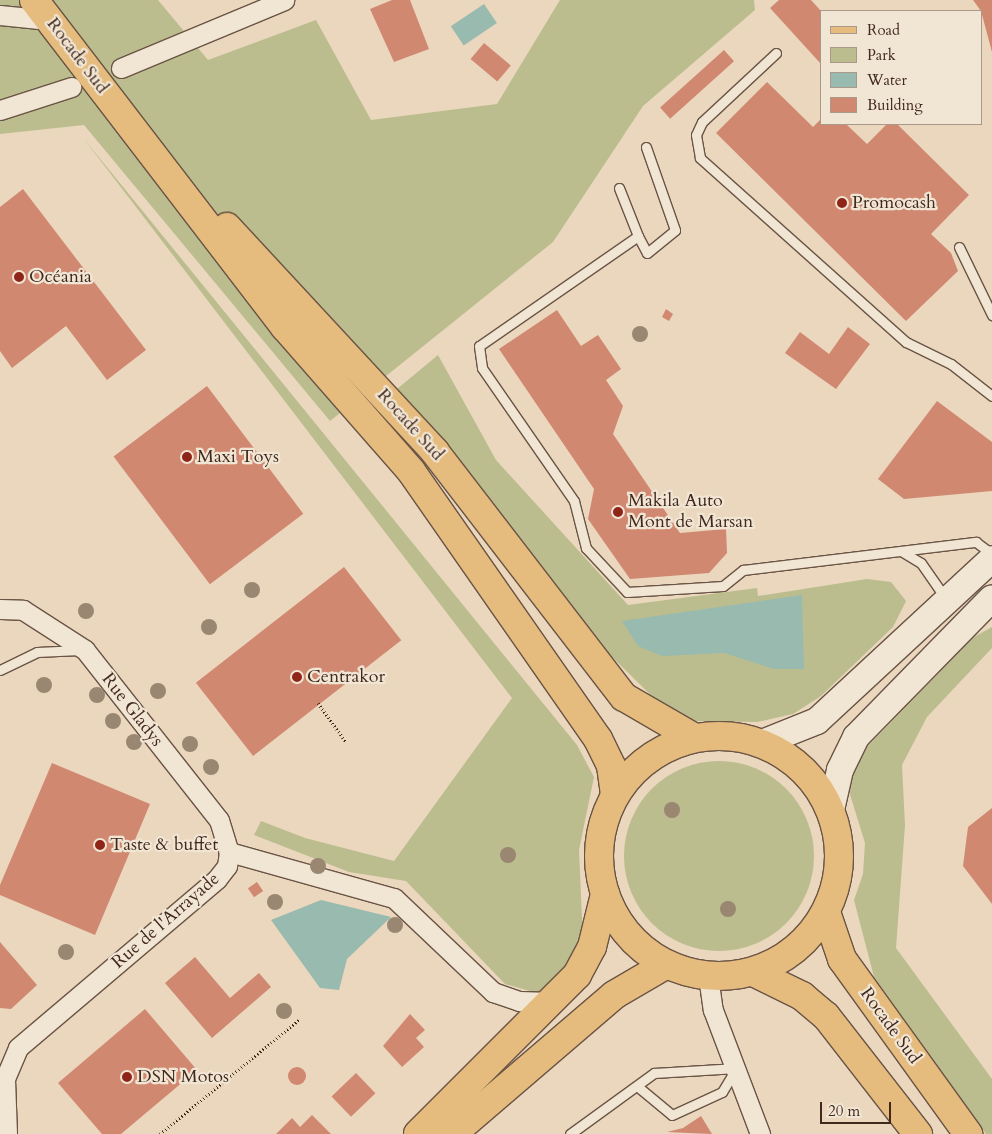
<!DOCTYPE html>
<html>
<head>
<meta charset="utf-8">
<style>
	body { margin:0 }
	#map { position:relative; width:992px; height:1134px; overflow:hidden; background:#ead7bd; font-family:Cardo,serif }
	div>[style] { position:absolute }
	.green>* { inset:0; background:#bbbd8e }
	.round { border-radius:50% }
	.water>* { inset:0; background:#98baaf; transform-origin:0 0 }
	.building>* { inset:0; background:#d18871; transform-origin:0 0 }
	.path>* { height:3px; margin-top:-1.5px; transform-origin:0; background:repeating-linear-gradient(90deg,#40281d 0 1px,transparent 0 3.5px) }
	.roads { filter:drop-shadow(1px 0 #6a5445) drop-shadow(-1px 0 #6a5445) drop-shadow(0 1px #6a5445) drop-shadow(0 -1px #6a5445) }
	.lane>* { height:9px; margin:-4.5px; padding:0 4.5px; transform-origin:4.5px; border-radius:4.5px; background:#f1e5d4 }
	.street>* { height:19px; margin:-9.5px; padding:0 9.5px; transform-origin:9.5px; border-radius:9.5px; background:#f1e5d4 }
	.secondary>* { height:26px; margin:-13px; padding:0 13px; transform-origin:13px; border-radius:13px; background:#f1e5d4 }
	.primary>* { height:28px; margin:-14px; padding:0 14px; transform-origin:14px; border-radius:14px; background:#e5bc7e }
	.primary>.ring { margin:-14px; padding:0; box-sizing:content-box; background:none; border:28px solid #e5bc7e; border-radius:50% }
	.trees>* { width:16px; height:16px; margin:-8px; border-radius:50%; background:#9a8772 }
	.dots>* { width:14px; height:14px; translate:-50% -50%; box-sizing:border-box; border:2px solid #f1e5d4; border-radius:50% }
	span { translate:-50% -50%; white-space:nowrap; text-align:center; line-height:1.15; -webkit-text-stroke:4.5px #f1e5d4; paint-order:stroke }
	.street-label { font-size:18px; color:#40281d }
	.poi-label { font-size:18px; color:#40281d }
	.left { translate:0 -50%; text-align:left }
	.legend { position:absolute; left:820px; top:10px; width:162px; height:115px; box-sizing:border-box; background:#f1e5d4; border:1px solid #aa998b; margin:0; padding:6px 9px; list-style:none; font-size:15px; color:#40281d }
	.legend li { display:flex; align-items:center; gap:10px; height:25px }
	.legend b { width:25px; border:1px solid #aa998b }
	.scale { position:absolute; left:820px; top:1102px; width:71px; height:22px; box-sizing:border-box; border:2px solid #40281d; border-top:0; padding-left:6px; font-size:15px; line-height:18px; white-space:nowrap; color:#40281d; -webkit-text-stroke:4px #f1e5d4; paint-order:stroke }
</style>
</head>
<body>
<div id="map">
	<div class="green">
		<i style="clip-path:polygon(0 0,158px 0,208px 60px,316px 20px,371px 120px,497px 104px,560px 0,754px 0,755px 10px,643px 106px,553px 242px,330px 421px,84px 125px,0 134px)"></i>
		<i style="clip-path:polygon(84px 139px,577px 745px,594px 777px,579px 850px,583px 941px,559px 981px,537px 993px,505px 984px,406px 881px,349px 872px,254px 835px,261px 821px,305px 838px,394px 861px,512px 698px)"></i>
		<i style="clip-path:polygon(438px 355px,496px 460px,628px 605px,757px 588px,758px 596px,867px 579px,891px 582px,906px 601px,893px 627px,821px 696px,793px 714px,757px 722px,691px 721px,666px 710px,607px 652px,397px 389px)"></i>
		<i style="clip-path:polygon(992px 627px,992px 648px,927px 717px,902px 765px,905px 825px,896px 948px,992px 1079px,992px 1134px,986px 1134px,874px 977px,854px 900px,863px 874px,865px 843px,848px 788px,863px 751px,974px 637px)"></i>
		<i class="round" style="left:624px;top:761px;width:190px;height:190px"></i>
	</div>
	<div class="water">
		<i style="left:484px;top:4px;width:23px;height:40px;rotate:56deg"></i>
		<i style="clip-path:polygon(802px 595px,804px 669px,774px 669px,724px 653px,662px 656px,638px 646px,622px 621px)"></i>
		<i style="clip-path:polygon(321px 900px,391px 917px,347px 959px,339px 990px,320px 988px,271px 920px)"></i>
	</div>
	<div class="building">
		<i style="clip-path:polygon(392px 0,410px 0,429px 49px,394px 62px,370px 9px)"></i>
		<i style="clip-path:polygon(779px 0,811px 0,821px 11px,821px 64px,770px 8px)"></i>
		<i style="clip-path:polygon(973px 0,992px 0,992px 52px,981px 11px)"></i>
		<i style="left:484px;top:43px;width:35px;height:21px;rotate:40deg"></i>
		<i style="left:724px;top:50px;width:15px;height:86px;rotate:48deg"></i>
		<i style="clip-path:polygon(767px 82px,813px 127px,821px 119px,821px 124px,846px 124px,867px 144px,887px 124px,897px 124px,969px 195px,931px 234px,951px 253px,958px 271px,906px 321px,716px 133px)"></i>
		<i style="clip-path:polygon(23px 189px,146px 350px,107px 380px,66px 326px,12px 368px,0 351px,0 207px)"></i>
		<i style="clip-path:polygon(666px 309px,673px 314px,669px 321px,662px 317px)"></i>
		<i style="clip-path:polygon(557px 310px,581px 346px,598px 335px,621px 369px,606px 380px,623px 406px,613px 434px,680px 533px,726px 529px,727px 553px,709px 573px,630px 579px,588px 519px,594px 489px,499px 349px)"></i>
		<i style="clip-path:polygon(848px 327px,870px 344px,836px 389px,785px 353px,800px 332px,829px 354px)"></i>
		<i style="left:207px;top:386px;width:160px;height:117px;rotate:53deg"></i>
		<i style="clip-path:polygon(937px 401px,992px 442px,992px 491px,904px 499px,878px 479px)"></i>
		<i style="left:344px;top:567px;width:93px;height:188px;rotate:52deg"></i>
		<i style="clip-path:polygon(52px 763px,150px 804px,95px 935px,0 895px,0 885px)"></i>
		<i style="clip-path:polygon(992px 808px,992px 904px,963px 866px,968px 827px)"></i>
		<i style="left:257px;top:882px;width:11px;height:11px;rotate:56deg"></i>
		<i style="clip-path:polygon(0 942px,37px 985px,11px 1009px,0 1008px)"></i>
		<i style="clip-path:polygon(195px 957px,230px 998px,259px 973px,271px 987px,212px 1038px,165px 983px)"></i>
		<i style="clip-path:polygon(145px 1009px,197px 1070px,121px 1134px,102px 1134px,58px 1083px)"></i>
		<i style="clip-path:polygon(410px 1014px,425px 1030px,416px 1038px,424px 1047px,402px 1067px,383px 1046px)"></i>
		<i class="round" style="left:288px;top:1067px;width:18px;height:18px"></i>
		<i style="left:356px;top:1073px;width:28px;height:34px;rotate:46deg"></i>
		<i style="clip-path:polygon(312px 1115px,331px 1134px,276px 1134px,292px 1118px,300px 1127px)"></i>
		<i style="clip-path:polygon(701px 1116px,712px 1134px,667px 1132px,683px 1128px)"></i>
	</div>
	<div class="path">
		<i style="left:318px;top:703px;width:48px;rotate:54.3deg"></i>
		<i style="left:160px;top:1134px;width:181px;rotate:-39.4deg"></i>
	</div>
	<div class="roads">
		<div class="lane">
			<i style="left:776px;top:53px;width:101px;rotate:137deg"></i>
			<i style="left:702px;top:122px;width:14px;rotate:115deg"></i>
			<i style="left:696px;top:135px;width:23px;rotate:80deg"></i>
			<i style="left:700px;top:158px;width:276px;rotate:41.8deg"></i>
			<i style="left:906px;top:342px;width:50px;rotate:26.1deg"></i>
			<i style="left:951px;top:364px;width:52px;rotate:38deg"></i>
			<i style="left:619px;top:188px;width:52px;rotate:68.4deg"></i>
			<i style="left:638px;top:236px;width:193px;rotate:145.3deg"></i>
			<i style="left:479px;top:346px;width:22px;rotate:82deg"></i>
			<i style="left:482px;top:368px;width:162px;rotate:55.3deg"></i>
			<i style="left:574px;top:501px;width:49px;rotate:75.7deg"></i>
			<i style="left:586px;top:548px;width:60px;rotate:47deg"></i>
			<i style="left:627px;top:592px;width:96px;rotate:-3.6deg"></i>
			<i style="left:723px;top:586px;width:26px;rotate:-39deg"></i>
			<i style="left:743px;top:570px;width:235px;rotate:-6.9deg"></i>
			<i style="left:976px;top:542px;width:20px;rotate:37deg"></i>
			<i style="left:638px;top:236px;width:19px;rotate:62deg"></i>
			<i style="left:647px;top:253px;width:36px;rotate:-39deg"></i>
			<i style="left:675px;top:230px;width:88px;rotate:-109.3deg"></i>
			<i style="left:959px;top:247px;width:76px;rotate:64.1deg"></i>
			<i style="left:901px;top:551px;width:23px;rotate:31deg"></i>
			<i style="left:921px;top:563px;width:44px;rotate:55.2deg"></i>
			<i style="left:0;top:670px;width:41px;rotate:-25.9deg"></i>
			<i style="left:37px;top:652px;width:43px;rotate:-2.7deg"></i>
			<i style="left:637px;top:1086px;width:45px;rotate:39.6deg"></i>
			<i style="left:672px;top:1115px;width:55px;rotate:-24.7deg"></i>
			<i style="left:722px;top:1092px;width:26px;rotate:-59deg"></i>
			<i style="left:570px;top:1134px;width:104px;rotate:-36deg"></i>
			<i style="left:654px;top:1073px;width:83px;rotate:-3.4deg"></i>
		</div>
		<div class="street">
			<i style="left:0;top:15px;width:49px;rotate:5.8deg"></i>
			<i style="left:121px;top:68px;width:177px;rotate:-22.6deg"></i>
			<i style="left:0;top:110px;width:75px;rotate:-17.9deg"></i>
			<i style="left:0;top:609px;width:23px;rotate:2deg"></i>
			<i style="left:23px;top:610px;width:74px;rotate:32.8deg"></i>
			<i style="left:85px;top:650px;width:216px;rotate:51.8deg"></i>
			<i style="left:219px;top:820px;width:34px;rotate:73deg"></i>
			<i style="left:229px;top:852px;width:14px;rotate:98deg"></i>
			<i style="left:227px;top:866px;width:16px;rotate:128deg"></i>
			<i style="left:217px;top:879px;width:261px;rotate:139.7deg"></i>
			<i style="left:18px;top:1048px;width:34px;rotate:113deg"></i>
			<i style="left:5px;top:1079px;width:55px;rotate:87.9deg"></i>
			<i style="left:229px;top:852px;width:171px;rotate:15.6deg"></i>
			<i style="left:394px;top:898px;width:137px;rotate:43.5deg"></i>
			<i style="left:493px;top:992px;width:28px;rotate:19deg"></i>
			<i style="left:519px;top:1001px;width:32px;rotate:2deg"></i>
			<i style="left:708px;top:976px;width:34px;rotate:82deg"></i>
			<i style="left:713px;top:1010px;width:133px;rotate:69.2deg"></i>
		</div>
		<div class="secondary">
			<i style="left:762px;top:743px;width:59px;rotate:-21.8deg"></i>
			<i style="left:817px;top:721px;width:238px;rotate:-42.8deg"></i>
			<i style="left:831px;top:810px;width:41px;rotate:-77.3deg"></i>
			<i style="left:840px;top:770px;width:37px;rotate:-64deg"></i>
			<i style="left:856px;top:737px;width:194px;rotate:-45.6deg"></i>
		</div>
		<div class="primary">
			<i style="left:34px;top:0;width:412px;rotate:52.5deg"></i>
			<i style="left:285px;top:327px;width:191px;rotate:48.8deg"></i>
			<i style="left:411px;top:471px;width:327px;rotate:55.1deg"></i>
			<i style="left:598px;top:739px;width:30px;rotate:64deg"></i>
			<i style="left:611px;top:766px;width:29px;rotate:82deg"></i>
			<i style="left:227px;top:227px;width:306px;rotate:47.2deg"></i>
			<i style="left:435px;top:452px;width:309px;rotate:52.4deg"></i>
			<i style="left:624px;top:697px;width:80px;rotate:30.1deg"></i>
			<i class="ring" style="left:599px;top:736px;width:212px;height:212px"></i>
			<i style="left:826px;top:912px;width:50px;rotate:71.2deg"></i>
			<i style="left:842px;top:959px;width:216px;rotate:54.2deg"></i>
			<i style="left:753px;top:972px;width:55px;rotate:26.1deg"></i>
			<i style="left:802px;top:996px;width:31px;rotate:40deg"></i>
			<i style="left:826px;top:1016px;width:150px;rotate:52.1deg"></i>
			<i style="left:418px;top:1134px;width:225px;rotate:-45deg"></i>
			<i style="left:577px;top:975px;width:32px;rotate:-62deg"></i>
			<i style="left:592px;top:947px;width:55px;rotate:-76.2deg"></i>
			<i style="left:452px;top:1134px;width:213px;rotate:-40.6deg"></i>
			<i style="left:614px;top:995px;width:61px;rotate:-30.3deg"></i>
		</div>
	</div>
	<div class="trees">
		<i style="left:640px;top:334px"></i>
		<i style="left:252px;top:590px"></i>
		<i style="left:86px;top:611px"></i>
		<i style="left:209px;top:627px"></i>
		<i style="left:44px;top:685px"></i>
		<i style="left:158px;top:691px"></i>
		<i style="left:97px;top:695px"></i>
		<i style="left:113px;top:721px"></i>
		<i style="left:134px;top:742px"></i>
		<i style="left:190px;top:744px"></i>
		<i style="left:211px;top:767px"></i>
		<i style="left:672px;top:810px"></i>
		<i style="left:508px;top:855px"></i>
		<i style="left:318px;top:866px"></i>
		<i style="left:275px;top:902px"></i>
		<i style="left:728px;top:909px"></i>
		<i style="left:395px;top:925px"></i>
		<i style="left:66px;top:952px"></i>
		<i style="left:284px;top:1011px"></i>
	</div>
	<div class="dots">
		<i style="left:842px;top:203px;background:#8f2418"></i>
		<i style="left:19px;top:277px;background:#8f2418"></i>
		<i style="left:187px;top:457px;background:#8f2418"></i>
		<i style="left:618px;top:512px;background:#8f2418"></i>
		<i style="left:297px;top:677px;background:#8f2418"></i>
		<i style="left:100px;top:845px;background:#8f2418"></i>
		<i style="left:127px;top:1077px;background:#8f2418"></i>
	</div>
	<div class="street-label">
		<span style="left:77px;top:56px;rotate:53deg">Rocade Sud</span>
		<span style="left:410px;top:425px;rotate:48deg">Rocade Sud</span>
		<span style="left:132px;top:710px;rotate:52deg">Rue Gladys</span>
		<span style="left:166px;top:921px;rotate:-41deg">Rue de l'Arrayade</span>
		<span style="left:890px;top:1026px;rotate:54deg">Rocade Sud</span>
	</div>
	<div class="poi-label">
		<span class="left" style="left:852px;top:203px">Promocash</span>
		<span class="left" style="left:29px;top:277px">Océania</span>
		<span class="left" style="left:197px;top:457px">Maxi Toys</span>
		<span class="left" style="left:628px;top:512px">Makila Auto<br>Mont de Marsan</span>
		<span class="left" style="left:307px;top:677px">Centrakor</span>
		<span class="left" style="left:110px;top:845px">Taste &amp; buffet</span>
		<span class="left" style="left:137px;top:1077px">DSN Motos</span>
	</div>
	<ul class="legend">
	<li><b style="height:6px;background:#e5bc7e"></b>Road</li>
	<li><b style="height:14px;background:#bbbd8e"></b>Park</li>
	<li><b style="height:14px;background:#98baaf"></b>Water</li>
	<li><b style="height:14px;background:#d18871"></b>Building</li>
	</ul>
	<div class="scale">20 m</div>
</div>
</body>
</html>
